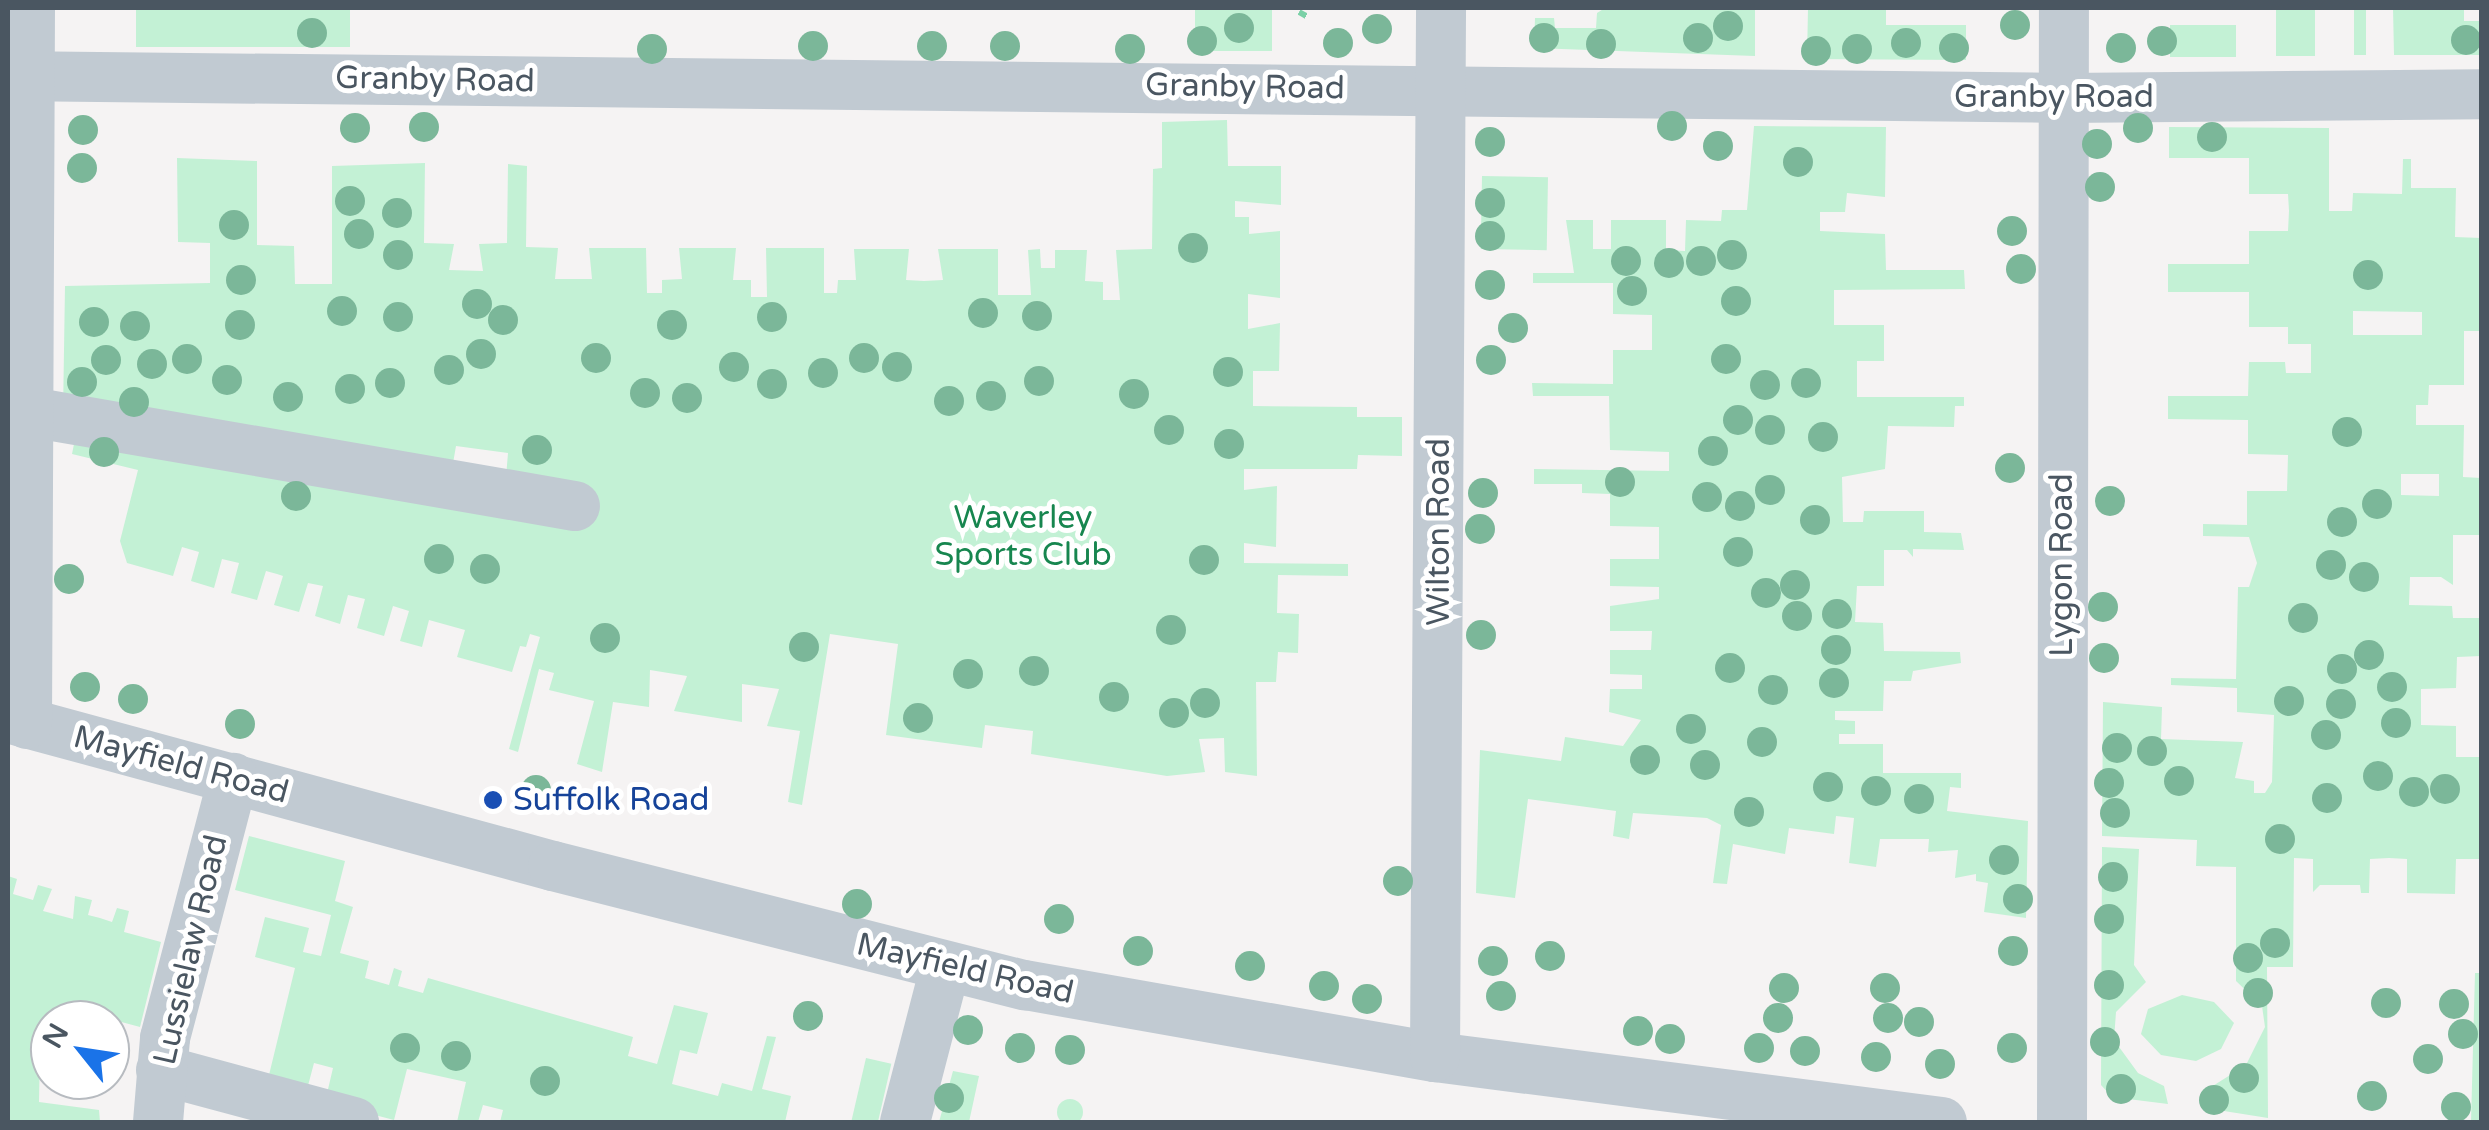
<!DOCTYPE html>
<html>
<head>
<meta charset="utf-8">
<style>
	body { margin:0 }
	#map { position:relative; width:2489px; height:1130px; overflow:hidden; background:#f5f3f3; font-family:"Varela Round",sans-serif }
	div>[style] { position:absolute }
	.green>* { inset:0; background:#c3f1d5; transform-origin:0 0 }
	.round { border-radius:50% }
	.path>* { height:6px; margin-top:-3px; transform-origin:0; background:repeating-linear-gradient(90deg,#7ad0a6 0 8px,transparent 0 13px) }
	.minor>* { height:50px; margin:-25px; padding:0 25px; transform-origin:25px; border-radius:25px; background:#c1cad2 }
	.trees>* { width:30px; height:30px; margin:-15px; border-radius:50%; background:#7bb799 }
	.dots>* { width:28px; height:28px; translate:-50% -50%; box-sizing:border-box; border:5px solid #fff; border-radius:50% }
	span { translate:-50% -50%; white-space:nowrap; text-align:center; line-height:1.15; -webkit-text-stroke:10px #fff; paint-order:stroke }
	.street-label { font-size:32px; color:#4a5661 }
	.park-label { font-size:32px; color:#17864f }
	.transit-label { font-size:32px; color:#164399 }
	.left { translate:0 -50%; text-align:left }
	.frame { position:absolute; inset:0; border:10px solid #4a5661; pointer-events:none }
	.north { position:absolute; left:30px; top:1000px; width:100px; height:100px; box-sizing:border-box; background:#fff; border:2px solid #b7bbc0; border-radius:50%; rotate:300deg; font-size:28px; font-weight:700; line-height:40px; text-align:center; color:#4a5661 }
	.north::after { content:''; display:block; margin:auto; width:35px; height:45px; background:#1a73e8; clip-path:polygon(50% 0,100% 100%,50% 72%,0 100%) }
</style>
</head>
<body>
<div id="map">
	<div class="green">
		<i style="left:136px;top:8px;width:214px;height:39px"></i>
		<i style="left:1195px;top:8px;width:77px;height:43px"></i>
		<i style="clip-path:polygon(1605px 8px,1755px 8px,1755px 56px,1534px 48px,1535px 18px,1554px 18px,1555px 28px,1596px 28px,1597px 13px)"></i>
		<i style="clip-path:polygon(1808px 8px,1886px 8px,1886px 25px,1966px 25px,1966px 60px,1807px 59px)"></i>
		<i style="left:2276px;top:8px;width:39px;height:48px"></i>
		<i style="left:2354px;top:8px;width:12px;height:47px"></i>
		<i style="clip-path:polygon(2393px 8px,2464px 8px,2464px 21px,2481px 21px,2481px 55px,2394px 55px)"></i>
		<i style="left:2170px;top:25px;width:66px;height:32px"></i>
		<i style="clip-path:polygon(1227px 120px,1228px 166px,1281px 166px,1281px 205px,1235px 201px,1235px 217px,1249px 217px,1249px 234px,1280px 231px,1280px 298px,1248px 294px,1248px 329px,1280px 323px,1279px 371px,1253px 371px,1253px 406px,1357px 407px,1357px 417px,1402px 417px,1402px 456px,1358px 455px,1357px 469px,1244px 469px,1244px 490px,1277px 486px,1276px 547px,1244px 543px,1244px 563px,1348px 564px,1348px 576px,1278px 575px,1277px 613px,1299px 614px,1298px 653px,1278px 652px,1276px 682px,1256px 682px,1257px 776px,1225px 772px,1224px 738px,1199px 739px,1205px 772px,1167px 776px,1031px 754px,1033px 731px,985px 725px,982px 748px,886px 735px,898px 644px,830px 634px,802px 805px,788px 802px,800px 731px,767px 726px,779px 689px,742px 684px,742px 722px,674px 711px,687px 676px,650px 670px,649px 707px,613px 702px,602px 772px,577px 764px,594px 701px,549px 690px,554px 673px,539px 669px,518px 752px,509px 749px,540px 637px,530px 634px,526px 647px,520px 646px,512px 672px,457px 657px,465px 630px,429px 620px,422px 647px,400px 641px,409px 611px,393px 606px,384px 636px,357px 628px,365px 599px,348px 595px,340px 624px,315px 616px,323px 586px,308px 583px,299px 612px,274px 605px,283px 576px,277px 574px,266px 571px,257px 600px,231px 593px,239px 563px,222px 559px,214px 588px,191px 581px,199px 552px,182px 547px,173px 576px,127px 563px,120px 541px,138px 470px,72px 454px,77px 429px,506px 477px,508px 453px,456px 446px,452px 469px,63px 414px,65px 286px,210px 283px,210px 243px,178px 242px,177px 158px,257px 161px,257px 245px,294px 246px,295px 284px,332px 284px,332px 166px,425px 163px,424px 243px,454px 244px,449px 270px,483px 271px,479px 244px,507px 243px,508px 164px,527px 166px,526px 247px,558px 248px,555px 279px,592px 279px,589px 248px,646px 248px,647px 293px,662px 293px,662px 280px,682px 279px,679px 248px,736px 248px,733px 280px,751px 280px,751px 297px,767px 297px,766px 248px,824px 248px,824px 293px,837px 293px,838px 280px,856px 280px,854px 249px,909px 249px,906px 280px,924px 281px,943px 280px,938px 249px,998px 249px,998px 295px,1031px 295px,1028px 250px,1040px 249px,1041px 268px,1055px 268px,1055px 250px,1087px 250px,1085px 281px,1103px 282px,1103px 300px,1120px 300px,1116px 250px,1152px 249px,1153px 169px,1162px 168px,1162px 122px)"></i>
		<i style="clip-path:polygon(1754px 126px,1886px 127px,1885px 197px,1847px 193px,1845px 212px,1820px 212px,1820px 231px,1885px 234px,1886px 270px,1964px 270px,1965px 289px,1834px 290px,1834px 325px,1884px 325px,1884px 361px,1857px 361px,1857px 397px,1964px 397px,1964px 406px,1955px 406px,1954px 427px,1888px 426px,1885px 469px,1842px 477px,1843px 522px,1863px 522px,1864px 511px,1924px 511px,1924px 532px,1961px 533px,1964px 550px,1913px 549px,1913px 557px,1907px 550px,1884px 550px,1884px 586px,1857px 586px,1855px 622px,1883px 623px,1884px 651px,1960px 652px,1961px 663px,1913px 671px,1911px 681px,1884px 681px,1883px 711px,1835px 711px,1835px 720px,1855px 721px,1855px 734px,1839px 734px,1839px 744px,1883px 744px,1883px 773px,1961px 773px,1961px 788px,1950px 787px,1947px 811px,2028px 821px,2026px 918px,1984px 912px,1988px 883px,1976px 881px,1976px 874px,1955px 878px,1958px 850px,1928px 852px,1929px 839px,1880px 839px,1876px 867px,1849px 863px,1854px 818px,1836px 816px,1834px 834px,1789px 828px,1785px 854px,1733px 844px,1727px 884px,1713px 883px,1721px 825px,1707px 818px,1633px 813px,1629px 839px,1613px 836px,1616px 811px,1528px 799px,1515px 898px,1476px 893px,1480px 750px,1561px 761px,1565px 737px,1623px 746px,1641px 720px,1609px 712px,1610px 689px,1642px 689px,1642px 675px,1610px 674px,1610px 650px,1651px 650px,1652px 631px,1610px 631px,1610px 606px,1659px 599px,1659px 587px,1610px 586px,1610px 559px,1659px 559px,1659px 527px,1610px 526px,1610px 494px,1582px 493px,1582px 484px,1534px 484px,1534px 469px,1669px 471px,1669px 452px,1610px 450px,1609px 396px,1533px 396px,1532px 383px,1613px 384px,1613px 350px,1652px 350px,1652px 315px,1613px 314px,1613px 283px,1533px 283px,1533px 273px,1574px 273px,1566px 220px,1593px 220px,1593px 249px,1611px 249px,1611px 220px,1666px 220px,1666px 250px,1685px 251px,1686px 220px,1721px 221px,1722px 210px,1747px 210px)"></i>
		<i style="clip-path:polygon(evenodd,2169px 127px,2329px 128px,2329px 211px,2352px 211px,2353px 193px,2402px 194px,2403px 159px,2411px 159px,2411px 188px,2456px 188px,2455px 237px,2481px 238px,2481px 331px,2464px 331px,2464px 385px,2429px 385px,2428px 405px,2416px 405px,2416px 425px,2464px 425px,2463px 477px,2481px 478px,2481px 535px,2453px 535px,2453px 585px,2441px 577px,2410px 577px,2409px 605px,2452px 606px,2453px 618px,2481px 618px,2481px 656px,2457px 657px,2456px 688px,2421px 689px,2421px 725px,2456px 726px,2456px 757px,2481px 757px,2481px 859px,2456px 859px,2455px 894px,2407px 893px,2407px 859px,2389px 858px,2370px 859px,2369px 893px,2361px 893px,2360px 885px,2320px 885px,2313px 892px,2313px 859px,2294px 858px,2293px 967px,2267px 967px,2268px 1118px,2205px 1108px,2208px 1089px,2246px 1065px,2265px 1027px,2262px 1006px,2236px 981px,2236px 867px,2196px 866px,2197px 840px,2102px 836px,2103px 702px,2162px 707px,2161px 739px,2243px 742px,2235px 778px,2254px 781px,2254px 793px,2265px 793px,2272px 782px,2274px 715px,2237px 712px,2237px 688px,2171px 685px,2171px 678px,2236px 679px,2238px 587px,2249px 587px,2257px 563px,2249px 537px,2203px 536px,2203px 524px,2247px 525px,2247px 491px,2287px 491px,2288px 455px,2248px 454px,2248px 420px,2168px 419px,2168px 396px,2248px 396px,2249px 362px,2285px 362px,2286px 373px,2311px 373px,2311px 344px,2288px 344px,2288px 327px,2249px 327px,2249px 292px,2168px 292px,2168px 264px,2249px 264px,2249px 231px,2288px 231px,2289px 211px,2288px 194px,2249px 194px,2249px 158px,2169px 158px,2169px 127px,2353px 311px,2422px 312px,2422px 335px,2353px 335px,2353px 311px,2169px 127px,2401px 474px,2439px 474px,2439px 496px,2401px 495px,2401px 474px)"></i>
		<i style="left:1482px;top:176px;width:66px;height:73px;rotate:1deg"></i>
		<i style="clip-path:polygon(249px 836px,345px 861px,335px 901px,353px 907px,340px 953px,369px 961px,365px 978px,389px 985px,394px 968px,402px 971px,398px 986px,423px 993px,428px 978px,633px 1037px,628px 1056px,657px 1064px,674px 1005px,708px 1013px,697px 1054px,680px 1050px,672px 1084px,718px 1096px,722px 1083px,752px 1091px,767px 1036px,776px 1037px,762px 1089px,791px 1096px,785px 1122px,500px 1122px,503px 1110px,483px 1105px,478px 1122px,457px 1122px,466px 1082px,407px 1069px,394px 1120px,325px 1102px,333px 1068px,314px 1063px,305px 1097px,269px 1075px,295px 968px,255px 957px,265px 917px,309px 928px,303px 952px,321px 956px,331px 915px,235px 890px)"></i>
		<i style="clip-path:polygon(2102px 847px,2139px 849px,2134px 965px,2146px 982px,2116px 1012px,2114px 1040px,2138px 1073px,2164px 1086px,2168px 1104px,2112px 1097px,2101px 1085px)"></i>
		<i style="clip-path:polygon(8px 876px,17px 879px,13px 894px,33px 900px,38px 885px,52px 889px,43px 911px,73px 919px,75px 896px,92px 900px,88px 915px,100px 918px,112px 922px,117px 908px,129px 911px,124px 932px,161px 942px,140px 1027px,114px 1020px,110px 1033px,110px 1020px,62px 1017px,50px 1020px,46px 1047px,40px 1047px,39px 1102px,99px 1110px,100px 1122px,8px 1122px)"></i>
		<i style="clip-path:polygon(2475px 973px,2482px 973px,2481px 1122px,2471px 1122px)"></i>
		<i style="clip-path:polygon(2182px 995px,2214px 1002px,2234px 1023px,2221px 1049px,2196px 1061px,2161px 1055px,2141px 1034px,2148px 1009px)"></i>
		<i style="left:866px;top:1058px;width:26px;height:66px;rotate:13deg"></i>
		<i style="clip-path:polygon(953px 1071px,979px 1076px,969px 1122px,939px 1122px)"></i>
		<i class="round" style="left:1057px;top:1099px;width:26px;height:26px"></i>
	</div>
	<div class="path">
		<i style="left:1299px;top:12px;width:10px;rotate:29deg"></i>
	</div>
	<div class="minor">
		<i style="left:8px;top:76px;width:2055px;rotate:0.61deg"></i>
		<i style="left:2063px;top:98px;width:419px;rotate:-0.5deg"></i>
		<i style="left:30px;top:412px;width:553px;rotate:9.79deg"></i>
		<i style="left:8px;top:718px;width:565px;rotate:15.19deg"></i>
		<i style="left:553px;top:866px;width:487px;rotate:14.2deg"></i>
		<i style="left:1025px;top:985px;width:416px;rotate:10deg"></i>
		<i style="left:1435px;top:1057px;width:511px;rotate:7.31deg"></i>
		<i style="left:27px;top:724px;width:716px;rotate:-89.76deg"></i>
		<i style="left:1435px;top:1057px;width:1049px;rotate:-89.67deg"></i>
		<i style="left:161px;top:1070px;width:200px;rotate:15.1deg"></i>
		<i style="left:158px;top:1122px;width:84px;rotate:-85.2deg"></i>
		<i style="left:165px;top:1038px;width:269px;rotate:-75.3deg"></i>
		<i style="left:905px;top:1122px;width:159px;rotate:-75.4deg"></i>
		<i style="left:2062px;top:1122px;width:1114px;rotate:-89.9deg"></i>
	</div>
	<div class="trees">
		<i style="left:2015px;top:25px"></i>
		<i style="left:1728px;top:26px"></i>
		<i style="left:1239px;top:28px"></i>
		<i style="left:1377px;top:29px"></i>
		<i style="left:312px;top:33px"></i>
		<i style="left:1544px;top:38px"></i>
		<i style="left:1698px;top:38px"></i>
		<i style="left:2466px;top:40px"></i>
		<i style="left:1202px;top:41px"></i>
		<i style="left:2162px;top:41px"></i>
		<i style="left:1338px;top:43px"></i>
		<i style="left:1906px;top:43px"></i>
		<i style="left:1601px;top:44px"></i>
		<i style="left:813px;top:46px"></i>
		<i style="left:932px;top:46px"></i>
		<i style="left:1005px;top:46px"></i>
		<i style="left:1954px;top:48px"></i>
		<i style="left:2121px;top:48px"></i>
		<i style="left:652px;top:49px"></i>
		<i style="left:1130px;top:49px"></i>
		<i style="left:1857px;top:49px"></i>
		<i style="left:1816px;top:51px"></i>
		<i style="left:1672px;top:126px"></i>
		<i style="left:424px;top:127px"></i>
		<i style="left:355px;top:128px"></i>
		<i style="left:2138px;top:128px"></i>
		<i style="left:83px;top:130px"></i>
		<i style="left:2212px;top:137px"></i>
		<i style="left:1490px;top:142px"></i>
		<i style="left:2097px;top:144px"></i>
		<i style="left:1718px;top:146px"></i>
		<i style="left:1798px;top:162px"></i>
		<i style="left:82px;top:168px"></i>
		<i style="left:2100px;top:187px"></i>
		<i style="left:350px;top:201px"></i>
		<i style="left:1490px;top:203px"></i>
		<i style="left:397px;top:213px"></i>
		<i style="left:234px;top:225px"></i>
		<i style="left:2012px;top:231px"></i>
		<i style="left:359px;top:234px"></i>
		<i style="left:1490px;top:236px"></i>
		<i style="left:1193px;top:248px"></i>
		<i style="left:398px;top:255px"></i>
		<i style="left:1732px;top:255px"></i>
		<i style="left:1626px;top:261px"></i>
		<i style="left:1701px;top:261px"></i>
		<i style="left:1669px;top:263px"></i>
		<i style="left:2021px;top:269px"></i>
		<i style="left:2368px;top:275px"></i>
		<i style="left:241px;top:280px"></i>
		<i style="left:1490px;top:285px"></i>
		<i style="left:1632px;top:291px"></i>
		<i style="left:1736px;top:301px"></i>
		<i style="left:477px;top:304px"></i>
		<i style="left:342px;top:311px"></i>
		<i style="left:983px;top:313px"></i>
		<i style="left:1037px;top:316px"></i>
		<i style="left:398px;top:317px"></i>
		<i style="left:772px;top:317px"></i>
		<i style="left:503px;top:320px"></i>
		<i style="left:94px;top:322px"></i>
		<i style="left:240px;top:325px"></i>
		<i style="left:672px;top:325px"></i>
		<i style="left:135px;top:326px"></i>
		<i style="left:1513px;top:328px"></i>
		<i style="left:481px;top:354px"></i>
		<i style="left:596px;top:358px"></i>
		<i style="left:864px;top:358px"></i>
		<i style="left:187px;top:359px"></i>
		<i style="left:1726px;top:359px"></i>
		<i style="left:106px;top:360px"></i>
		<i style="left:1491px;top:360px"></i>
		<i style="left:152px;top:364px"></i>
		<i style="left:734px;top:367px"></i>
		<i style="left:897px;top:367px"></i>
		<i style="left:449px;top:370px"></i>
		<i style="left:1228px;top:372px"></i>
		<i style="left:823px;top:373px"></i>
		<i style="left:227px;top:380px"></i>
		<i style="left:1039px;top:381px"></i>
		<i style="left:82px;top:382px"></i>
		<i style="left:390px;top:383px"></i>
		<i style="left:1806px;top:383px"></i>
		<i style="left:772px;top:384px"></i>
		<i style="left:1765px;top:385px"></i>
		<i style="left:350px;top:389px"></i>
		<i style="left:645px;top:393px"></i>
		<i style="left:1134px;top:394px"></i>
		<i style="left:991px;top:396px"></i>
		<i style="left:288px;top:397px"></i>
		<i style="left:687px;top:398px"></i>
		<i style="left:949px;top:401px"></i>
		<i style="left:134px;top:402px"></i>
		<i style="left:1738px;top:420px"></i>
		<i style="left:1169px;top:430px"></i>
		<i style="left:1770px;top:430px"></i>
		<i style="left:2347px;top:432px"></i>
		<i style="left:1823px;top:437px"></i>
		<i style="left:1229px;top:444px"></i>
		<i style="left:537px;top:450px"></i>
		<i style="left:1713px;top:451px"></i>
		<i style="left:104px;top:452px"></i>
		<i style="left:2010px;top:468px"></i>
		<i style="left:1620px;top:482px"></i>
		<i style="left:1770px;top:490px"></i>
		<i style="left:1483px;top:493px"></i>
		<i style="left:296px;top:496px"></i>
		<i style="left:1707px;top:497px"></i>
		<i style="left:2110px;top:501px"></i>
		<i style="left:2377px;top:504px"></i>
		<i style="left:1740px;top:506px"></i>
		<i style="left:1815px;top:520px"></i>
		<i style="left:2342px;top:522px"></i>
		<i style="left:1480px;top:529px"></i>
		<i style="left:1738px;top:552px"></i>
		<i style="left:439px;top:559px"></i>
		<i style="left:1204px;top:560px"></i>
		<i style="left:2331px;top:565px"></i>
		<i style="left:485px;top:569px"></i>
		<i style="left:2364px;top:577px"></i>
		<i style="left:69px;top:579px"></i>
		<i style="left:1795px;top:585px"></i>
		<i style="left:1766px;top:593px"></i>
		<i style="left:2103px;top:607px"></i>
		<i style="left:1837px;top:614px"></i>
		<i style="left:1797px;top:616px"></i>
		<i style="left:2303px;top:618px"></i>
		<i style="left:1171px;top:630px"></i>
		<i style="left:1481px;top:635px"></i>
		<i style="left:605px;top:638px"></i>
		<i style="left:804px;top:647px"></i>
		<i style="left:1836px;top:650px"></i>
		<i style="left:2369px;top:655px"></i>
		<i style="left:2104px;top:658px"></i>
		<i style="left:1730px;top:668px"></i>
		<i style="left:2342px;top:669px"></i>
		<i style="left:1034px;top:671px"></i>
		<i style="left:968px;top:674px"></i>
		<i style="left:1834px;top:683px"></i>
		<i style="left:85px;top:687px"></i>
		<i style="left:2392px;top:687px"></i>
		<i style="left:1773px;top:690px"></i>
		<i style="left:1114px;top:697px"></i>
		<i style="left:133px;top:699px"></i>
		<i style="left:2289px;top:701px"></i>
		<i style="left:1205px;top:703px"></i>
		<i style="left:2341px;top:704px"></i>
		<i style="left:1174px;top:713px"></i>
		<i style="left:918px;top:718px"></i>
		<i style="left:2396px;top:723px"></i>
		<i style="left:240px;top:724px"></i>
		<i style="left:1691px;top:729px"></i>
		<i style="left:2326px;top:735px"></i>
		<i style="left:1762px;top:742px"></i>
		<i style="left:2117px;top:748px"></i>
		<i style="left:2152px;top:751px"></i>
		<i style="left:1645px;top:760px"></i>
		<i style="left:1705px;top:765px"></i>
		<i style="left:2378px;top:776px"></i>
		<i style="left:2179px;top:781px"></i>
		<i style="left:2109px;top:783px"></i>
		<i style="left:1828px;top:787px"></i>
		<i style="left:2445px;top:789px"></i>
		<i style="left:536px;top:790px"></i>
		<i style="left:1876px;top:791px"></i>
		<i style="left:2414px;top:792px"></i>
		<i style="left:2327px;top:798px"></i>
		<i style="left:1919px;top:799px"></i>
		<i style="left:1749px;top:812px"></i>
		<i style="left:2115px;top:813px"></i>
		<i style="left:2280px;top:839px"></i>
		<i style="left:2004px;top:860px"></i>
		<i style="left:2113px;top:877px"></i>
		<i style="left:1398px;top:881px"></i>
		<i style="left:2018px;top:899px"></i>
		<i style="left:857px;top:904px"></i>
		<i style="left:1059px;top:919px"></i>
		<i style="left:2109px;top:919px"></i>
		<i style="left:2275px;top:943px"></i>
		<i style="left:1138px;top:951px"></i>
		<i style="left:2013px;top:951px"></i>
		<i style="left:1550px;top:956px"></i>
		<i style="left:2248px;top:958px"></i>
		<i style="left:1493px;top:961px"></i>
		<i style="left:1250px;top:966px"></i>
		<i style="left:2109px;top:985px"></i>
		<i style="left:1324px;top:986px"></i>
		<i style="left:1784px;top:988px"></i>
		<i style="left:1885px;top:988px"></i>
		<i style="left:2258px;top:993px"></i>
		<i style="left:1501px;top:996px"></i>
		<i style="left:1367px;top:999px"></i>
		<i style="left:2386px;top:1003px"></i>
		<i style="left:2454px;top:1004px"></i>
		<i style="left:808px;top:1016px"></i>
		<i style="left:1778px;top:1018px"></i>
		<i style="left:1888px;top:1018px"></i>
		<i style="left:1919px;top:1022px"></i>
		<i style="left:968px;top:1030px"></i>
		<i style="left:1638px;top:1031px"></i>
		<i style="left:2463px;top:1034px"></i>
		<i style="left:1670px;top:1039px"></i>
		<i style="left:2105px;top:1042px"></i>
		<i style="left:405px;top:1048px"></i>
		<i style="left:1020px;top:1048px"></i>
		<i style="left:1759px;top:1048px"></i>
		<i style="left:2012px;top:1048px"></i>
		<i style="left:1070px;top:1050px"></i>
		<i style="left:1805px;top:1051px"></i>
		<i style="left:456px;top:1056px"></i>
		<i style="left:1876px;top:1057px"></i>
		<i style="left:2428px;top:1059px"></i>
		<i style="left:1940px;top:1064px"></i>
		<i style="left:2244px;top:1078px"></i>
		<i style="left:545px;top:1081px"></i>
		<i style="left:2121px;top:1089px"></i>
		<i style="left:2372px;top:1096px"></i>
		<i style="left:949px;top:1098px"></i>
		<i style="left:2214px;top:1100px"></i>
		<i style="left:2456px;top:1107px"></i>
	</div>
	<div class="dots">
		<i style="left:493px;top:800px;background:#1a4fb4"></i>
	</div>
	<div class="street-label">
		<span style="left:435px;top:80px;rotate:1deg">Granby Road</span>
		<span style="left:1245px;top:87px;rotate:1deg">Granby Road</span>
		<span style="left:2054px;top:97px">Granby Road</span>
		<span style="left:1439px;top:532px;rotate:-90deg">Wilton Road</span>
		<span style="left:2062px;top:565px;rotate:-90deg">Lygon Road</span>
		<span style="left:181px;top:765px;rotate:15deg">Mayfield Road</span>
		<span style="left:191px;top:950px;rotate:-77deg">Lussielaw Road</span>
		<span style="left:965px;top:969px;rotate:13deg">Mayfield Road</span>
	</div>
	<div class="park-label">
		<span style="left:1023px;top:537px">Waverley<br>Sports Club</span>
	</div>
	<div class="transit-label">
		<span class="left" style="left:513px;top:800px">Suffolk Road</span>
	</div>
	<div class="frame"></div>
	<div class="north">N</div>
</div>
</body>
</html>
